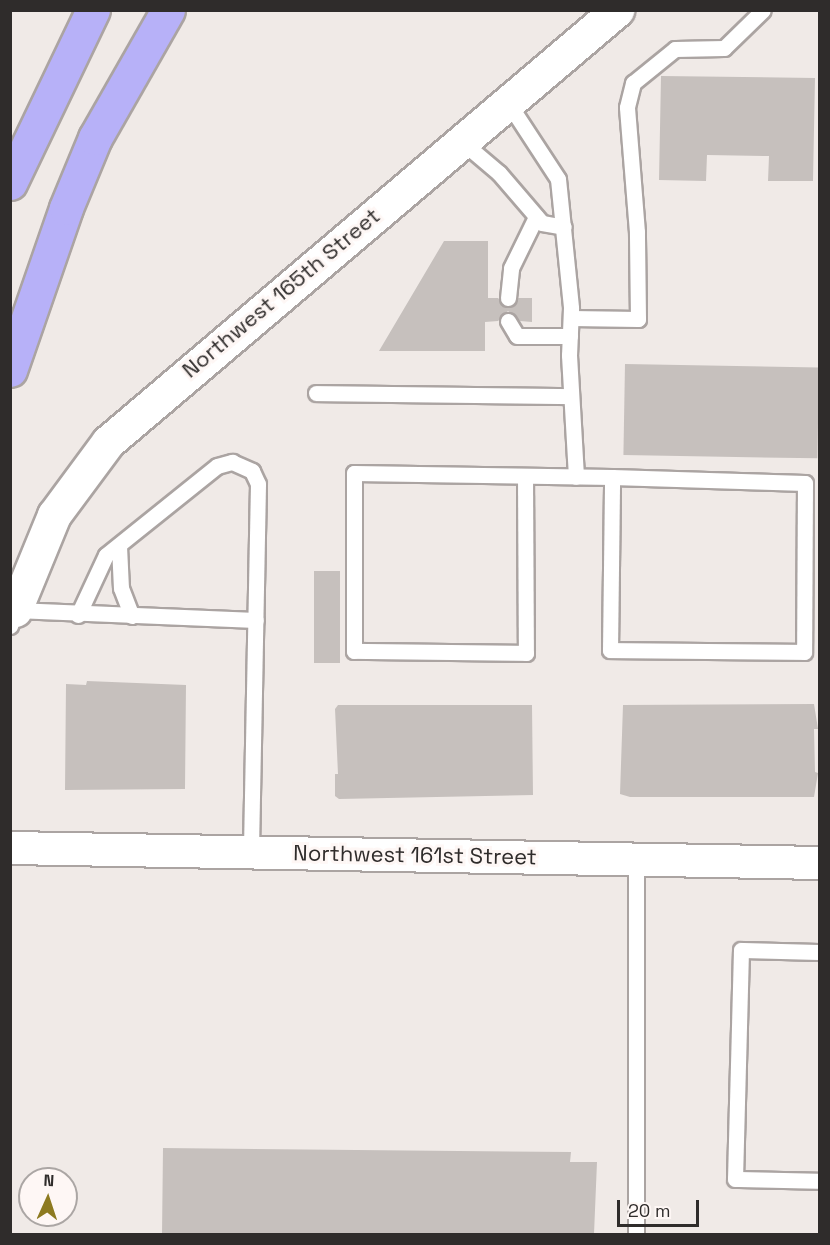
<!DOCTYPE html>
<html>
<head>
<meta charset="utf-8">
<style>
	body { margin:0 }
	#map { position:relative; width:830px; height:1245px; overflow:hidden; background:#f0eae7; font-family:"Space Grotesk",sans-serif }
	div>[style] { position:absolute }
	.building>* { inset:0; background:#c6c0bd; transform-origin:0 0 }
	.roads { filter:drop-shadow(2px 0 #aba4a2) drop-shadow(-2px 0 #aba4a2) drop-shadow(0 2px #aba4a2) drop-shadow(0 -2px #aba4a2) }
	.service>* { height:15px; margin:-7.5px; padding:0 7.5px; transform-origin:7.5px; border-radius:7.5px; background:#fff }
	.minor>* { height:32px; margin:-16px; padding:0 16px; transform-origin:16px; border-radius:16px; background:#fff }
	.tertiary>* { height:33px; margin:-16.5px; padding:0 16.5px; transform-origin:16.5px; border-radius:16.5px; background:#fff }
	.motorway>* { height:33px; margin:-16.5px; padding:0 16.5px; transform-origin:16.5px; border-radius:16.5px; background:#b7b1f8 }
	span { translate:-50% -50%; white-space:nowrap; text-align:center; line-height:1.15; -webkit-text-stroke:6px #fef7f5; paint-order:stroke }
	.street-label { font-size:22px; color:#2f2c2b }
	.frame { position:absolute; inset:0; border:12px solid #2f2c2b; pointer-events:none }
	.north { position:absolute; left:18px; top:1167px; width:60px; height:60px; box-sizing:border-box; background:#fef7f5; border:2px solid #aba6a4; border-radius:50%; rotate:3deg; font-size:16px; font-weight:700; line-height:24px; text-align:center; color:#2f2c2b }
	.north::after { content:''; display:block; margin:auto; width:21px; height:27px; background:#8d7a20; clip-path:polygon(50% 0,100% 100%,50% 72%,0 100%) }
	.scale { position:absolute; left:617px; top:1200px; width:82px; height:27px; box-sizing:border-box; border:3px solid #2f2c2b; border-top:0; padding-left:8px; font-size:18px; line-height:21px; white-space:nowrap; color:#2f2c2b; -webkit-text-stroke:4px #fef7f5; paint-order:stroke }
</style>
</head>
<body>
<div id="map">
	<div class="building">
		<i style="clip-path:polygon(661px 76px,815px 78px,813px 181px,768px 181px,769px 156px,707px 155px,706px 181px,659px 180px)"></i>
		<i style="clip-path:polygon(444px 241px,488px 241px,488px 298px,498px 298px,508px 308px,518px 298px,532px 298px,532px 322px,520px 321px,508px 311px,498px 321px,485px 322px,485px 351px,379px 351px)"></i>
		<i style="left:625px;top:364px;width:194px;height:91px;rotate:1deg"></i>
		<i style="left:314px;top:571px;width:26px;height:92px"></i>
		<i style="clip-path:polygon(87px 681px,186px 685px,185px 789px,65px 790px,66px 684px,86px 685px)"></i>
		<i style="clip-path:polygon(814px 704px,818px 729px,814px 729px,815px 772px,818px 773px,814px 797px,630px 797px,620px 794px,623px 705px)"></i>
		<i style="clip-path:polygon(338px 705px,532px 705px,533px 795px,339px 799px,335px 796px,335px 774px,338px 774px,335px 709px)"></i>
		<i style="clip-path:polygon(163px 1148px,571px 1152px,570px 1162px,597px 1162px,594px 1234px,162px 1234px)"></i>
	</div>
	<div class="roads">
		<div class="service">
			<i style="left:507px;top:101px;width:93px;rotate:56.8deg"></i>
			<i style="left:558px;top:179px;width:130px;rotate:84.2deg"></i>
			<i style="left:571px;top:308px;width:47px;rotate:92.4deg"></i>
			<i style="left:569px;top:355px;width:122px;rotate:86.7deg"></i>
			<i style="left:460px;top:140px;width:51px;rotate:40.2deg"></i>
			<i style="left:499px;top:173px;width:66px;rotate:49.3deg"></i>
			<i style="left:542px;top:223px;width:22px;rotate:10deg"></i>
			<i style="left:508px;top:298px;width:30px;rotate:-84deg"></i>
			<i style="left:511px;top:268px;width:57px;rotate:-63.9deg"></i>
			<i style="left:571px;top:318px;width:67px;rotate:0.9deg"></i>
			<i style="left:638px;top:319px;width:87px;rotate:-90.7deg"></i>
			<i style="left:637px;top:232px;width:125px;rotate:-94.6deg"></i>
			<i style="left:627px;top:107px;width:25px;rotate:-76deg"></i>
			<i style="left:633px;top:83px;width:54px;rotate:-39deg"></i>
			<i style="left:675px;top:49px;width:49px;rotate:-1.2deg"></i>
			<i style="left:724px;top:48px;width:54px;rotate:-44.3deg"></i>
			<i style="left:508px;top:321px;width:17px;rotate:59deg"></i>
			<i style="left:517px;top:336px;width:53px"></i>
			<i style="left:316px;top:393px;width:255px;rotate:0.7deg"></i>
			<i style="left:525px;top:476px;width:177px;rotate:89.7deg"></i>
			<i style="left:526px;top:653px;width:172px;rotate:-179.3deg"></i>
			<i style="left:354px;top:651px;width:178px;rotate:-90deg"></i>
			<i style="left:354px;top:473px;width:258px;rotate:0.9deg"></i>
			<i style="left:612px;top:477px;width:193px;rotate:1.8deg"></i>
			<i style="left:805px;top:483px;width:169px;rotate:90.3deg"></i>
			<i style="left:804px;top:652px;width:194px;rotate:-179.4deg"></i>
			<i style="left:610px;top:650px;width:173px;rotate:-89.3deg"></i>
			<i style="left:119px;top:546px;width:42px;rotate:87.3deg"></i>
			<i style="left:121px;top:588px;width:30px;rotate:69deg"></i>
			<i style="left:78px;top:615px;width:66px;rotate:-65deg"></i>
			<i style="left:106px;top:555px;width:142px;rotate:-38.7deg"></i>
			<i style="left:217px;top:466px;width:16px;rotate:-15deg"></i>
			<i style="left:232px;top:462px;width:22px;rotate:24deg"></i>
			<i style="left:252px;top:471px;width:14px;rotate:65deg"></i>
			<i style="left:258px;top:484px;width:368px;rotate:91.1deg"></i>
			<i style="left:10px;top:626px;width:17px;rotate:-73deg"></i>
			<i style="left:15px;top:610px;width:241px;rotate:2.4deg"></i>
			<i style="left:820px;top:952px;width:79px;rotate:-178.5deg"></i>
			<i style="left:741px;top:950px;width:229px;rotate:91.5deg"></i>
			<i style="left:735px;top:1179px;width:85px;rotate:1.3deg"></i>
			<i style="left:636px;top:1234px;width:376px;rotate:-90deg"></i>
		</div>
		<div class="minor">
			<i style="left:10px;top:848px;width:810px;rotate:1.06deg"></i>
		</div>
		<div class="tertiary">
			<i style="left:15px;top:610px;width:103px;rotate:-67.7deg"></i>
			<i style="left:54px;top:515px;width:91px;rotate:-53.5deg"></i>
			<i style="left:108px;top:442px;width:668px;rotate:-40.32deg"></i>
		</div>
		<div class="motorway">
			<i style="left:10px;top:183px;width:192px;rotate:-64.4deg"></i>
			<i style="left:10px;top:370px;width:171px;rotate:-70.9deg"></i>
			<i style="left:66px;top:208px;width:76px;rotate:-67.5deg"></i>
			<i style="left:95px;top:138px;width:147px;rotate:-60.3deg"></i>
		</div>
	</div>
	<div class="street-label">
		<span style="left:281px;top:293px;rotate:-40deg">Northwest 165th Street</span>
		<span style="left:415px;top:855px;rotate:1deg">Northwest 161st Street</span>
	</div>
	<div class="frame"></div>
	<div class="north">N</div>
	<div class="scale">20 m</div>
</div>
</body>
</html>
